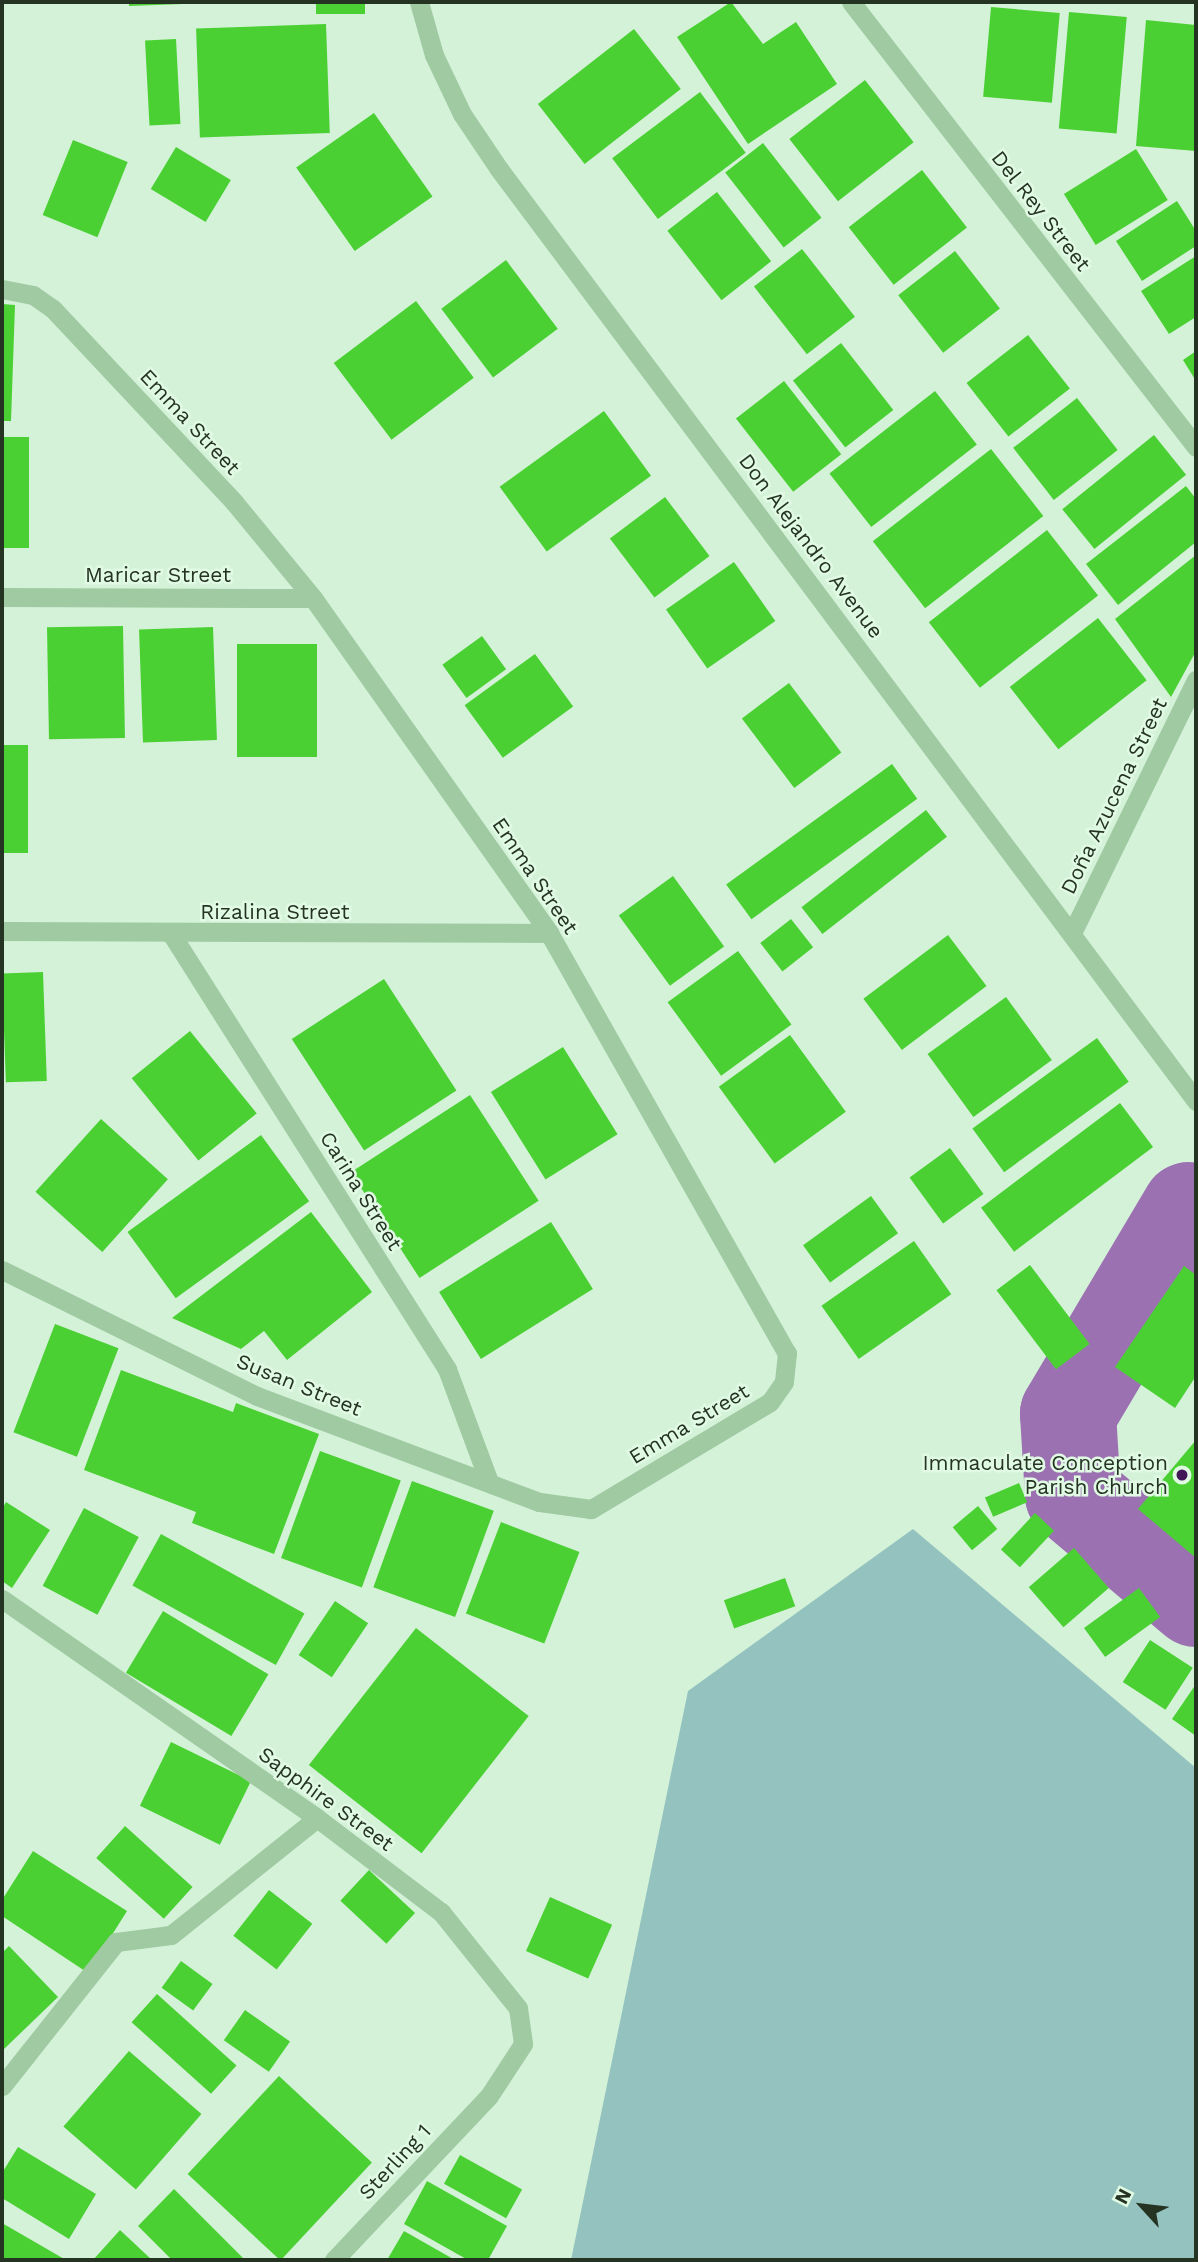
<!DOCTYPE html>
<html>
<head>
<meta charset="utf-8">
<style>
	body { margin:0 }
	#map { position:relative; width:1198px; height:2262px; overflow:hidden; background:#d4f2d8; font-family:"Work Sans",sans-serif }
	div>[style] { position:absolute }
	.green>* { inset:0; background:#93c2bf }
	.river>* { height:96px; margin:-48px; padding:0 48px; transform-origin:48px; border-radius:48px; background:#9b71b1 }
	.building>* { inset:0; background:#4bd034; transform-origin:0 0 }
	.minor>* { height:19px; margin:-9.5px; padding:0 9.5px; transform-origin:9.5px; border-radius:9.5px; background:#9fcaa2 }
	.tertiary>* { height:19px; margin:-9.5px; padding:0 9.5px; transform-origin:9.5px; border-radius:9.5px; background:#9fcaa2 }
	.dots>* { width:19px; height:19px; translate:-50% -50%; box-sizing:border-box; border:4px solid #e0fae4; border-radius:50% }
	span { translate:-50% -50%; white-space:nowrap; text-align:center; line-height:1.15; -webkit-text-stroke:5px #e0fae4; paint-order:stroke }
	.street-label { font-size:21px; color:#253323 }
	.poi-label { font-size:21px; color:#253323 }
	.right { translate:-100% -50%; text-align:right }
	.frame { position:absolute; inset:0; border:4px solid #253323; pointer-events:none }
	.north { position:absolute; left:1107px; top:2171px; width:70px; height:70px; -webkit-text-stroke:5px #e0fae4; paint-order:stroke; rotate:297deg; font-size:19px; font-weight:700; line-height:28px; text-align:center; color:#253323 }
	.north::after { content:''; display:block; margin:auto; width:24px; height:32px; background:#253323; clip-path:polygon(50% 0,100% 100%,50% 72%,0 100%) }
</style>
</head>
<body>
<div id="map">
	<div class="green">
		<i style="clip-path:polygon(913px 1529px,1196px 1768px,1196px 2260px,571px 2260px,688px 1691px)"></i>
	</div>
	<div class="river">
		<i style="left:1189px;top:1210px;width:237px;rotate:120.7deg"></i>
		<i style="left:1068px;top:1414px;width:81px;rotate:86.5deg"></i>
		<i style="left:1073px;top:1495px;width:161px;rotate:40.2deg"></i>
	</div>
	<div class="building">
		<i style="clip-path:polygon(129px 2px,183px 2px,183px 4px,129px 6px)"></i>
		<i style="left:316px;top:2px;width:49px;height:12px"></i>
		<i style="clip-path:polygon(731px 2px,763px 44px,796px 22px,837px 84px,748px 144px,677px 37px)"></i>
		<i style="left:991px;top:7px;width:69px;height:90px;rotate:5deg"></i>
		<i style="left:1069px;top:12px;width:58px;height:117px;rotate:5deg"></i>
		<i style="clip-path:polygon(1146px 20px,1196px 25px,1196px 151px,1136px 146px)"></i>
		<i style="left:326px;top:24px;width:109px;height:130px;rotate:88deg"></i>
		<i style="left:634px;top:29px;width:76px;height:122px;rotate:52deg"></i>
		<i style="left:176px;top:39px;width:85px;height:31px;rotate:87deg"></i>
		<i style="left:865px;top:80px;width:79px;height:96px;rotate:52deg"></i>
		<i style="left:700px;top:92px;width:76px;height:110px;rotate:53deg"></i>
		<i style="left:374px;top:113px;width:102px;height:95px;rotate:55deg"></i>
		<i style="left:73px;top:140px;width:59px;height:81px;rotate:22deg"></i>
		<i style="left:763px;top:143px;width:95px;height:48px;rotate:52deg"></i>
		<i style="left:176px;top:147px;width:64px;height:49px;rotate:31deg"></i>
		<i style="left:1136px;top:149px;width:60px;height:85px;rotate:58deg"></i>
		<i style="left:922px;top:170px;width:73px;height:93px;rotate:52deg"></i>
		<i style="left:717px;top:192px;width:88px;height:63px;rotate:52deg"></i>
		<i style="clip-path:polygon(1177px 201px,1196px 231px,1196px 246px,1142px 281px,1116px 241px)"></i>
		<i style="left:802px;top:249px;width:86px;height:61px;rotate:52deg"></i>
		<i style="left:955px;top:251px;width:73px;height:72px;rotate:52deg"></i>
		<i style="clip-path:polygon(1196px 256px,1196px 317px,1169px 334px,1141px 291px)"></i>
		<i style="left:506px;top:260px;width:86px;height:81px;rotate:53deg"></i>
		<i style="left:416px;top:301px;width:96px;height:103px;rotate:53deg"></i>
		<i style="clip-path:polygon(2px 304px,15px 305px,11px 421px,2px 421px)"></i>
		<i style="left:1028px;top:335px;width:68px;height:78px;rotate:52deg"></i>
		<i style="left:841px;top:343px;width:85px;height:61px;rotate:52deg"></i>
		<i style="clip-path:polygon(1196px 351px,1196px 381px,1183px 360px)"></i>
		<i style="left:784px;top:381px;width:93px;height:61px;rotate:52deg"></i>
		<i style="left:935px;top:391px;width:68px;height:134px;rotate:52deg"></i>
		<i style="left:1077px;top:398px;width:66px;height:81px;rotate:52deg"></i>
		<i style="left:604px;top:411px;width:80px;height:129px;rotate:54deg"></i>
		<i style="left:1154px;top:435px;width:51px;height:118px;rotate:51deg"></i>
		<i style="left:2px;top:437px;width:27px;height:111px"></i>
		<i style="left:991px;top:449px;width:85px;height:150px;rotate:52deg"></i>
		<i style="clip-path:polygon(1186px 486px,1196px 499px,1196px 542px,1118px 605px,1086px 564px)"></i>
		<i style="left:665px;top:497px;width:74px;height:69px;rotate:53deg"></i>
		<i style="left:1047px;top:530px;width:83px;height:150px;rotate:52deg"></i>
		<i style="clip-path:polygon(1196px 555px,1196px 651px,1171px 697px,1115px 619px)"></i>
		<i style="left:734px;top:562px;width:72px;height:83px;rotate:55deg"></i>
		<i style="left:1098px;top:618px;width:79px;height:112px;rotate:52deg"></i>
		<i style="left:123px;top:626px;width:112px;height:76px;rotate:89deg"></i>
		<i style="left:213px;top:627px;width:113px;height:74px;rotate:88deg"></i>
		<i style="left:482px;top:636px;width:41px;height:49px;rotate:54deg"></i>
		<i style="left:237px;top:644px;width:80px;height:113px"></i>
		<i style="left:535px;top:654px;width:65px;height:87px;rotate:54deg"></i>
		<i style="left:789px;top:683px;width:87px;height:59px;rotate:53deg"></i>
		<i style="left:2px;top:745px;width:26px;height:108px"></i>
		<i style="left:892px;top:764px;width:43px;height:205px;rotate:54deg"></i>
		<i style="left:926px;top:810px;width:34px;height:158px;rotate:52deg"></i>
		<i style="left:673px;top:876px;width:87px;height:67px;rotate:54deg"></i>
		<i style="left:791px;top:919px;width:36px;height:39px;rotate:52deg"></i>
		<i style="left:948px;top:935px;width:64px;height:106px;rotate:53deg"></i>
		<i style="left:738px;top:951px;width:91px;height:87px;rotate:54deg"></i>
		<i style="left:43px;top:972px;width:109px;height:41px;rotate:88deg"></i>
		<i style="left:384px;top:979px;width:133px;height:110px;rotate:57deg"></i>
		<i style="left:1006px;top:997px;width:78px;height:97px;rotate:54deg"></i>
		<i style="left:190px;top:1031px;width:106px;height:75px;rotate:51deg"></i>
		<i style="left:790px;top:1035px;width:95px;height:88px;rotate:54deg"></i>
		<i style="left:1097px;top:1038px;width:54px;height:154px;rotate:54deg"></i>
		<i style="left:563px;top:1047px;width:103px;height:85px;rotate:58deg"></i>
		<i style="left:470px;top:1095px;width:126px;height:142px;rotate:57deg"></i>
		<i style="left:1120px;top:1103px;width:55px;height:174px;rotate:53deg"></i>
		<i style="left:101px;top:1119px;width:90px;height:98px;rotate:42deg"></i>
		<i style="left:261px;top:1135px;width:82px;height:165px;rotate:54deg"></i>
		<i style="left:950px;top:1148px;width:57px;height:50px;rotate:54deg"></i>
		<i style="left:871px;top:1196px;width:46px;height:84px;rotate:54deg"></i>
		<i style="clip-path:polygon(311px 1212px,372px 1292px,287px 1360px,264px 1331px,241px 1349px,172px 1318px)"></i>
		<i style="left:551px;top:1222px;width:79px;height:132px;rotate:58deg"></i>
		<i style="left:914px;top:1241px;width:65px;height:113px;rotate:55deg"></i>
		<i style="left:1030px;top:1265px;width:99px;height:42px;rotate:53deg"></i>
		<i style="clip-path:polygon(1184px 1266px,1196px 1275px,1196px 1376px,1175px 1408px,1115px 1367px)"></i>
		<i style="left:55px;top:1324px;width:68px;height:116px;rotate:21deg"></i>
		<i style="clip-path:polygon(121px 1370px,233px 1412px,236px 1403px,319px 1434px,274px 1554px,192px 1523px,196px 1512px,84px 1470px)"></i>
		<i style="clip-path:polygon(1196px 1440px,1196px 1558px,1138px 1509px)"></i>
		<i style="left:320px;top:1451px;width:86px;height:114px;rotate:20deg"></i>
		<i style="left:412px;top:1481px;width:87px;height:113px;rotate:20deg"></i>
		<i style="left:1019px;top:1483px;width:21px;height:37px;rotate:67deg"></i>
		<i style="clip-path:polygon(6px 1502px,50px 1530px,12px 1588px,2px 1581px,2px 1509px)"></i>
		<i style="left:978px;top:1506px;width:30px;height:33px;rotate:50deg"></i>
		<i style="left:84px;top:1508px;width:62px;height:88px;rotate:28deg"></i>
		<i style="left:1035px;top:1513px;width:26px;height:50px;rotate:43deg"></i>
		<i style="left:501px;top:1522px;width:84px;height:98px;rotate:21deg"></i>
		<i style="left:161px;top:1534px;width:164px;height:59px;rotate:29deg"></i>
		<i style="left:1074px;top:1548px;width:53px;height:60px;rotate:49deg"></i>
		<i style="left:785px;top:1578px;width:30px;height:65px;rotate:70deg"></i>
		<i style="left:1139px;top:1588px;width:36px;height:68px;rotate:54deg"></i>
		<i style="left:335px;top:1601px;width:40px;height:65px;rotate:34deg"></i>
		<i style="left:163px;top:1611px;width:123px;height:72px;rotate:31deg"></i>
		<i style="left:416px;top:1628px;width:143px;height:174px;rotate:38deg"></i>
		<i style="left:1150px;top:1640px;width:51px;height:50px;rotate:33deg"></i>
		<i style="clip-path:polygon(1196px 1684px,1196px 1736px,1172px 1719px)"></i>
		<i style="left:171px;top:1742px;width:89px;height:71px;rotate:26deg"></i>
		<i style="left:125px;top:1826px;width:91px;height:43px;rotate:42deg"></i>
		<i style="clip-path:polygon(33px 1851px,127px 1911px,88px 1973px,2px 1916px,2px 1900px)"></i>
		<i style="left:369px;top:1870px;width:63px;height:42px;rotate:43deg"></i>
		<i style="left:269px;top:1890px;width:55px;height:58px;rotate:38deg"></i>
		<i style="left:550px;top:1897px;width:68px;height:59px;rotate:24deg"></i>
		<i style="clip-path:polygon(9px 1946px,58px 1997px,3px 2050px,2px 1953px)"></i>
		<i style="left:181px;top:1961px;width:39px;height:33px;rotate:36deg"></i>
		<i style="left:157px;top:1994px;width:107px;height:38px;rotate:42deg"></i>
		<i style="left:245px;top:2010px;width:55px;height:37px;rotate:35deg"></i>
		<i style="left:129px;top:2051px;width:96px;height:100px;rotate:41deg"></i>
		<i style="left:279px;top:2076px;width:127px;height:134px;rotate:43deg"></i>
		<i style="clip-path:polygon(18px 2147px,96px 2194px,69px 2239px,2px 2198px,2px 2173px)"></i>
		<i style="left:460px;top:2155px;width:71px;height:33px;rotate:29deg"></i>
		<i style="clip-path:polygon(427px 2181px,507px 2226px,488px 2260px,468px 2260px,404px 2224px)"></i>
		<i style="clip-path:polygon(174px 2189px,245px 2260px,172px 2260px,138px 2226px)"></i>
		<i style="clip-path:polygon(2px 2223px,66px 2260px,2px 2260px)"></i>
		<i style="clip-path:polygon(120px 2230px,152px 2260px,93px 2260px)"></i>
		<i style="clip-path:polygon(404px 2231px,455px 2260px,387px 2260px)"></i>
	</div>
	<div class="minor">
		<i style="left:851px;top:2px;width:563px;rotate:52.21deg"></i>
		<i style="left:2px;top:289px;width:32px;rotate:11deg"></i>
		<i style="left:33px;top:295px;width:24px;rotate:35deg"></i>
		<i style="left:53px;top:309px;width:265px;rotate:46.8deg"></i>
		<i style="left:234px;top:502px;width:124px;rotate:50.5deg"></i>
		<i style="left:313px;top:598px;width:410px;rotate:54.8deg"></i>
		<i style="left:549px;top:933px;width:483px;rotate:60.5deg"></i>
		<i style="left:787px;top:1353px;width:29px;rotate:96deg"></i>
		<i style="left:784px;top:1382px;width:24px;rotate:125deg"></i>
		<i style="left:770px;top:1402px;width:209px;rotate:149.1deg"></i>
		<i style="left:591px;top:1509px;width:52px;rotate:-172.3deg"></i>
		<i style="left:539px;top:1502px;width:301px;rotate:-159.4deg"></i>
		<i style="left:257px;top:1396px;width:284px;rotate:-153.7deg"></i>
		<i style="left:2px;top:597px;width:311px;rotate:0.2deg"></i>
		<i style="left:2px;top:931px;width:547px;rotate:0.21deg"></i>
		<i style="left:1072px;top:933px;width:282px;rotate:-63.9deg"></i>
		<i style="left:172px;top:935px;width:514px;rotate:57.64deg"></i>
		<i style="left:447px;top:1369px;width:121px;rotate:69.6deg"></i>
		<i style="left:2px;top:1599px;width:384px;rotate:34.8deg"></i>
		<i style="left:317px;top:1818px;width:156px;rotate:37.2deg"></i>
		<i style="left:441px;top:1912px;width:123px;rotate:51.3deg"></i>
		<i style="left:518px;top:2008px;width:36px;rotate:82deg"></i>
		<i style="left:523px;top:2044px;width:62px;rotate:123.2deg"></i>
		<i style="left:489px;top:2096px;width:226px;rotate:133.4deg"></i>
		<i style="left:2px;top:2086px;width:184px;rotate:-51.6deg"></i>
		<i style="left:116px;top:1942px;width:55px;rotate:-7.3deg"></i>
		<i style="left:171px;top:1935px;width:187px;rotate:-38.7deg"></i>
	</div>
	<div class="tertiary">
		<i style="left:419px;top:2px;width:55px;rotate:74.2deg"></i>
		<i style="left:434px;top:55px;width:65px;rotate:64.6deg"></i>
		<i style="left:462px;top:114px;width:66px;rotate:56.1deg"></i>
		<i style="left:499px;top:169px;width:1164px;rotate:53.21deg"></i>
	</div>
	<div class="dots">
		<i style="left:1182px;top:1475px;background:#421757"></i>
	</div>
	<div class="street-label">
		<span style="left:1041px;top:211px;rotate:52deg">Del Rey Street</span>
		<span style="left:190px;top:422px;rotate:47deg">Emma Street</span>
		<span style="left:811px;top:546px;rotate:53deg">Don Alejandro Avenue</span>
		<span style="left:158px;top:575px">Maricar Street</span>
		<span style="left:1114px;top:796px;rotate:-64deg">Doña Azucena Street</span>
		<span style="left:535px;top:876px;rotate:56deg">Emma Street</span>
		<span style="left:275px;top:912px">Rizalina Street</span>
		<span style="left:361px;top:1191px;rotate:58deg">Carina Street</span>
		<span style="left:299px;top:1385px;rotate:22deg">Susan Street</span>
		<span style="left:689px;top:1424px;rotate:-31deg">Emma Street</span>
		<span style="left:326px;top:1799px;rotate:36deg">Sapphire Street</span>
		<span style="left:395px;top:2162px;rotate:-47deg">Sterling 1</span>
	</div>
	<div class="poi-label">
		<span class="right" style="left:1168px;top:1475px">Immaculate Conception<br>Parish Church</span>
	</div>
	<div class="frame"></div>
	<div class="north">N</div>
</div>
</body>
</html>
